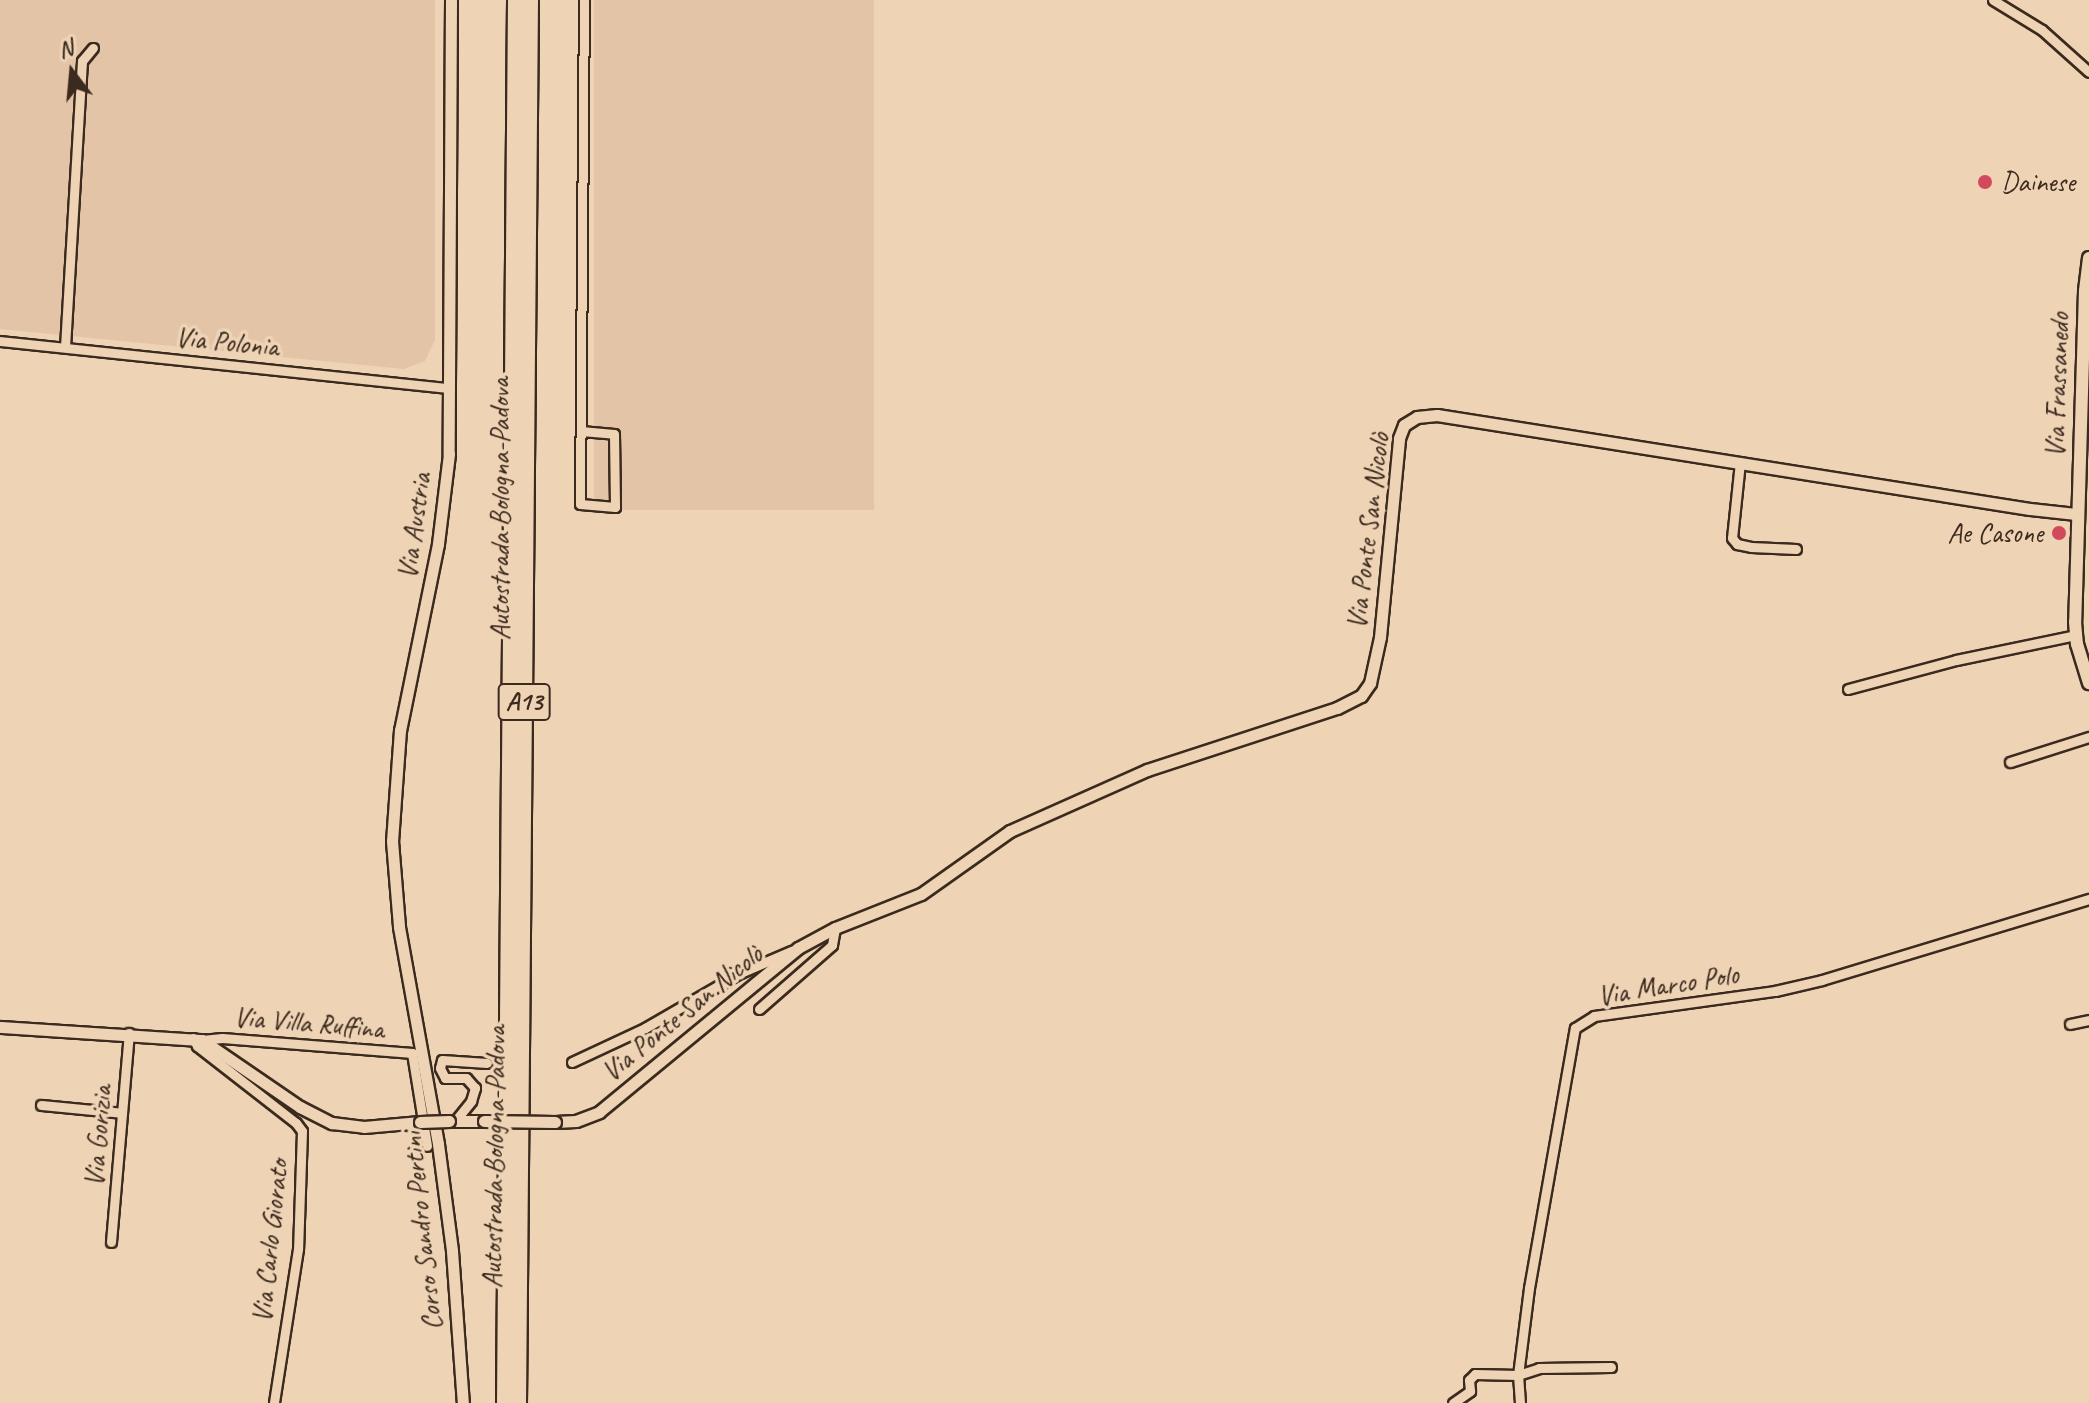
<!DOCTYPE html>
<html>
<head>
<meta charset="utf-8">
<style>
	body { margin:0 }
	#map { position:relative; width:2089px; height:1403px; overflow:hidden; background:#eed3b5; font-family:Caveat,sans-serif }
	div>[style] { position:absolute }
	.built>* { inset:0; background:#e3c4a6; transform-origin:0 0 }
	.roads { filter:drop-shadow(2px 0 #3b2a1e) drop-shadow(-2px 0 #3b2a1e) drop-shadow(0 2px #3b2a1e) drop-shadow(0 -2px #3b2a1e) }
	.minor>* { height:9px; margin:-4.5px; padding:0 4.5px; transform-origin:4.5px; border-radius:4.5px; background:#eed3b5 }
	.tertiary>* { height:11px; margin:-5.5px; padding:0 5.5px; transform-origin:5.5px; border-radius:5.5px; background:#eed3b5 }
	.secondary>* { height:12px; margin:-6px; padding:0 6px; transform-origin:6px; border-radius:6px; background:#eed3b5 }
	.motorway>* { height:16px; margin:-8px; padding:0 8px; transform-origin:8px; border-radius:8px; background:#eed3b5 }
	.bridges { filter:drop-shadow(2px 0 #3b2a1e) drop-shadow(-2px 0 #3b2a1e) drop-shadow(0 2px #3b2a1e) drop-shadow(0 -2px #3b2a1e) }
	.tertiary-bridge>* { height:11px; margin:-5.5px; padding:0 5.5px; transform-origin:5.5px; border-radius:5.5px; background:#eed3b5 }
	.dots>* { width:22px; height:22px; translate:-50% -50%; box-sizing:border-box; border:4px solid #eed3b5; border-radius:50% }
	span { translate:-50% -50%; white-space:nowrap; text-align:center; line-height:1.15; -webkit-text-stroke:7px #eed3b5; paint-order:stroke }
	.shield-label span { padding:2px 6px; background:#eed3b5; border:2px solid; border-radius:6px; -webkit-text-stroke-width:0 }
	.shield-label { font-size:26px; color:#3b2a1e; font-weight:700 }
	.poi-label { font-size:28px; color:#3b2a1e }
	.left { translate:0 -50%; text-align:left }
	.right { translate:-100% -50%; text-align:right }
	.street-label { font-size:28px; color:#3b2a1e }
	.north { position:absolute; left:32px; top:32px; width:80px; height:80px; -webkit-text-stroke:6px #eed3b5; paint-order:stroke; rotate:344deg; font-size:22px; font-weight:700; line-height:32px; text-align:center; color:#3b2a1e }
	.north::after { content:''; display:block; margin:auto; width:28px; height:36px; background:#3b2a1e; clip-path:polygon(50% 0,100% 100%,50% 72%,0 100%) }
</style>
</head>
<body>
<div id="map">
	<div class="built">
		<i style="clip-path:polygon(0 0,435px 0,435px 340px,425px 361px,404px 369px,0 329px)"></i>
		<i style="left:594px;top:0;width:280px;height:510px"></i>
	</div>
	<div class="roads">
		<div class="minor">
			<i style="left:1993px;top:0;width:57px;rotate:31.5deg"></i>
			<i style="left:2042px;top:30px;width:63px;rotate:41.8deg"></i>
			<i style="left:0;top:341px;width:451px;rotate:6deg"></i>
			<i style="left:65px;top:347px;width:287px;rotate:-86.6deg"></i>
			<i style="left:82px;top:61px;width:17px;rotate:-50deg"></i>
			<i style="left:581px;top:431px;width:33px;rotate:5deg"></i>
			<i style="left:614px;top:434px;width:73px;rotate:89.2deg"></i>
			<i style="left:615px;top:507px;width:35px;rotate:-175deg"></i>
			<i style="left:580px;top:504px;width:504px;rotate:-89.55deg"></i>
			<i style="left:1740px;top:462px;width:76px;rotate:96deg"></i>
			<i style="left:1732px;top:538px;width:8px;rotate:50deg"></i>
			<i style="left:1737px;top:544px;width:14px;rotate:12deg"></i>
			<i style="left:1751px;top:547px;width:45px;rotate:2.5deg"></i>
			<i style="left:1848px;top:689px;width:112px;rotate:-15deg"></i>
			<i style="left:1956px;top:660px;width:123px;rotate:-11.8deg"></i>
			<i style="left:2010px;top:762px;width:83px;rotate:-17.6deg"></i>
			<i style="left:759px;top:1009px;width:97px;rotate:-41.2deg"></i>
			<i style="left:832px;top:945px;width:17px;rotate:-80deg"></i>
			<i style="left:2070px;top:1024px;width:19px;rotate:-12deg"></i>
			<i style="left:193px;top:1038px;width:9px;rotate:63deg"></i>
			<i style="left:197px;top:1046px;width:125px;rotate:37.9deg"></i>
			<i style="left:296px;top:1123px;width:10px;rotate:53deg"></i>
			<i style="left:302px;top:1131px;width:118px;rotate:91.9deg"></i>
			<i style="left:298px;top:1249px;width:156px;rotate:98.9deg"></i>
			<i style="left:202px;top:1040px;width:20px;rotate:-6deg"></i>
			<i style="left:222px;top:1038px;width:191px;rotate:4.5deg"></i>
			<i style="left:412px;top:1053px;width:94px;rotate:80.8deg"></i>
			<i style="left:572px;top:1062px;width:81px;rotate:-25deg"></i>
			<i style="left:645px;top:1028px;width:110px;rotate:-30.1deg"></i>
			<i style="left:740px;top:973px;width:56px;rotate:-23.3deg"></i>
			<i style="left:41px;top:1105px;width:81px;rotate:5.6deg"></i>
			<i style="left:455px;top:1121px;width:26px;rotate:-51deg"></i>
			<i style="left:471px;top:1101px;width:14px;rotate:-73deg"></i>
			<i style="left:475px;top:1088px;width:13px;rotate:-132deg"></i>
			<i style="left:466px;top:1078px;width:21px;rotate:180deg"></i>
			<i style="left:445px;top:1078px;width:11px;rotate:-117deg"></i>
			<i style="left:440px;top:1068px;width:8px;rotate:-76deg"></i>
			<i style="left:442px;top:1060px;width:45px;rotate:3.8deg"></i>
			<i style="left:111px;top:1242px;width:210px;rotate:-85.1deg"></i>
			<i style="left:1453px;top:1403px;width:21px;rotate:-35deg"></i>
			<i style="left:1470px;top:1391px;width:11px;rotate:-95deg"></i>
			<i style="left:1469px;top:1380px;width:8px;rotate:-45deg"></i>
			<i style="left:1475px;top:1374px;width:43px;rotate:1.3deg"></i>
			<i style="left:1518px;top:1375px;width:22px;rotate:-18deg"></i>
			<i style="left:1539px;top:1368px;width:72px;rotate:-0.8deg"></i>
			<i style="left:1520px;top:1403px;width:28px;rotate:-94deg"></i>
			<i style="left:1518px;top:1375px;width:88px;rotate:-82.8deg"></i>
			<i style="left:1529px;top:1288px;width:264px;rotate:-80deg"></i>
			<i style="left:1575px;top:1028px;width:22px;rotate:-32deg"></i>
			<i style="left:1594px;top:1016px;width:183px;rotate:-7.9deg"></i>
			<i style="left:1775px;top:991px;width:48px;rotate:-13.2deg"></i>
			<i style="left:1822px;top:980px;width:279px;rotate:-16.9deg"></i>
		</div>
		<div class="tertiary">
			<i style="left:451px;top:0;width:454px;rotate:90.3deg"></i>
			<i style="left:449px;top:454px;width:91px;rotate:97deg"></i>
			<i style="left:438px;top:544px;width:190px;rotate:101.5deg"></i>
			<i style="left:400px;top:730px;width:111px;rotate:94.1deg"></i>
			<i style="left:392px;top:841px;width:86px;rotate:85.3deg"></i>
			<i style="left:399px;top:927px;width:220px;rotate:79.8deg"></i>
			<i style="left:438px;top:1144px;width:108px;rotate:82.5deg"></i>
			<i style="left:452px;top:1251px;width:152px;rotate:85.9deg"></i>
			<i style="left:0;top:1027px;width:202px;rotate:3.7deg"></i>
			<i style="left:202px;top:1040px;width:119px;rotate:34.4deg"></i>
			<i style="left:300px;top:1107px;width:36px;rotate:27deg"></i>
			<i style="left:332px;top:1123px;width:32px;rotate:7deg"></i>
			<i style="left:364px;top:1127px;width:56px;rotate:-5.1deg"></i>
			<i style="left:449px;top:1121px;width:35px"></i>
			<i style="left:555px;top:1122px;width:21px;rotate:-3deg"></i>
			<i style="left:576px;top:1121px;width:25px;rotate:-21deg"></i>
			<i style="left:599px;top:1112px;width:258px;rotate:-39.5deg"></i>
			<i style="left:798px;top:948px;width:42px;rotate:-28.4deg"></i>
			<i style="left:835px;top:928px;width:92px;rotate:-21.6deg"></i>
			<i style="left:921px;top:894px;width:109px;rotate:-35.3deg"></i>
			<i style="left:1010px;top:831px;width:150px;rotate:-24deg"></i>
			<i style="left:1147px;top:770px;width:200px;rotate:-18.1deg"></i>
			<i style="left:1337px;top:708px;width:27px;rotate:-27deg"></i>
			<i style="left:1361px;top:696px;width:16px;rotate:-55deg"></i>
			<i style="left:1370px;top:683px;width:47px;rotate:-77.7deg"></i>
			<i style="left:1380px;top:637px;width:200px;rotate:-84.5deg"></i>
			<i style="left:1399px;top:438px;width:14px;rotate:-69deg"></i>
			<i style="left:1404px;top:425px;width:15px;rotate:-32deg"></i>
			<i style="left:1417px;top:417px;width:20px;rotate:-6deg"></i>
			<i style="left:1437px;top:415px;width:600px;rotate:9.01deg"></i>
			<i style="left:2030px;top:509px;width:46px;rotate:6.2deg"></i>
		</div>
		<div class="secondary">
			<i style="left:2089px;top:258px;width:33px;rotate:97deg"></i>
			<i style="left:2085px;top:291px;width:331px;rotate:91.7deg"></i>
			<i style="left:2075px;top:622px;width:22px;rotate:85deg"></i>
			<i style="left:2077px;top:644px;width:41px;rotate:72.9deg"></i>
		</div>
		<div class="motorway">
			<i style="left:505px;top:1403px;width:1403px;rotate:-89.55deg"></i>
			<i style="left:518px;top:1403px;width:1403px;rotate:-89.51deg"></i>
		</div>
	</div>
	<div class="bridges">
		<div class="tertiary-bridge">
			<i style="left:484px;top:1121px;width:71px;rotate:0.8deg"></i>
			<i style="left:420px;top:1122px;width:29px;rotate:-2deg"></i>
		</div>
	</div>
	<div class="dots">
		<i style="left:1985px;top:182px;background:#d1495b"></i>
		<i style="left:2059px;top:533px;background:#d1495b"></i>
	</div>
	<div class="shield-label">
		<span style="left:524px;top:702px">A13</span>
	</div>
	<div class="poi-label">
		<span class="left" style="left:2001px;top:182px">Dainese</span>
		<span class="right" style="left:2043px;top:533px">Ae Casone</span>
	</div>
	<div class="street-label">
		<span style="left:227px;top:342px;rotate:6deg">Via Polonia</span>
		<span style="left:2057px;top:385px;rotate:-88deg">Via Frassanedo</span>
		<span style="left:500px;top:509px;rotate:-90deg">Autostrada Bologna-Padova</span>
		<span style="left:414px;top:526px;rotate:-82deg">Via Austria</span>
		<span style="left:1368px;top:531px;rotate:-83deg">Via Ponte San Nicolò</span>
		<span style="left:1668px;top:985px;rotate:-9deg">Via Marco Polo</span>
		<span style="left:682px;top:1013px;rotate:-39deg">Via Ponte San Nicolò</span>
		<span style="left:309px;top:1023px;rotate:5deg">Via Villa Ruffina</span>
		<span style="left:98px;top:1136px;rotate:-85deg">Via Gorizia</span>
		<span style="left:494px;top:1157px;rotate:-89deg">Autostrada Bologna-Padova</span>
		<span style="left:422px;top:1231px;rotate:-96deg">Corso Sandro Pertini</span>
		<span style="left:270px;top:1241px;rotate:-84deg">Via Carlo Giorato</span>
	</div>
	<div class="north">N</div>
</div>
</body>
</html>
